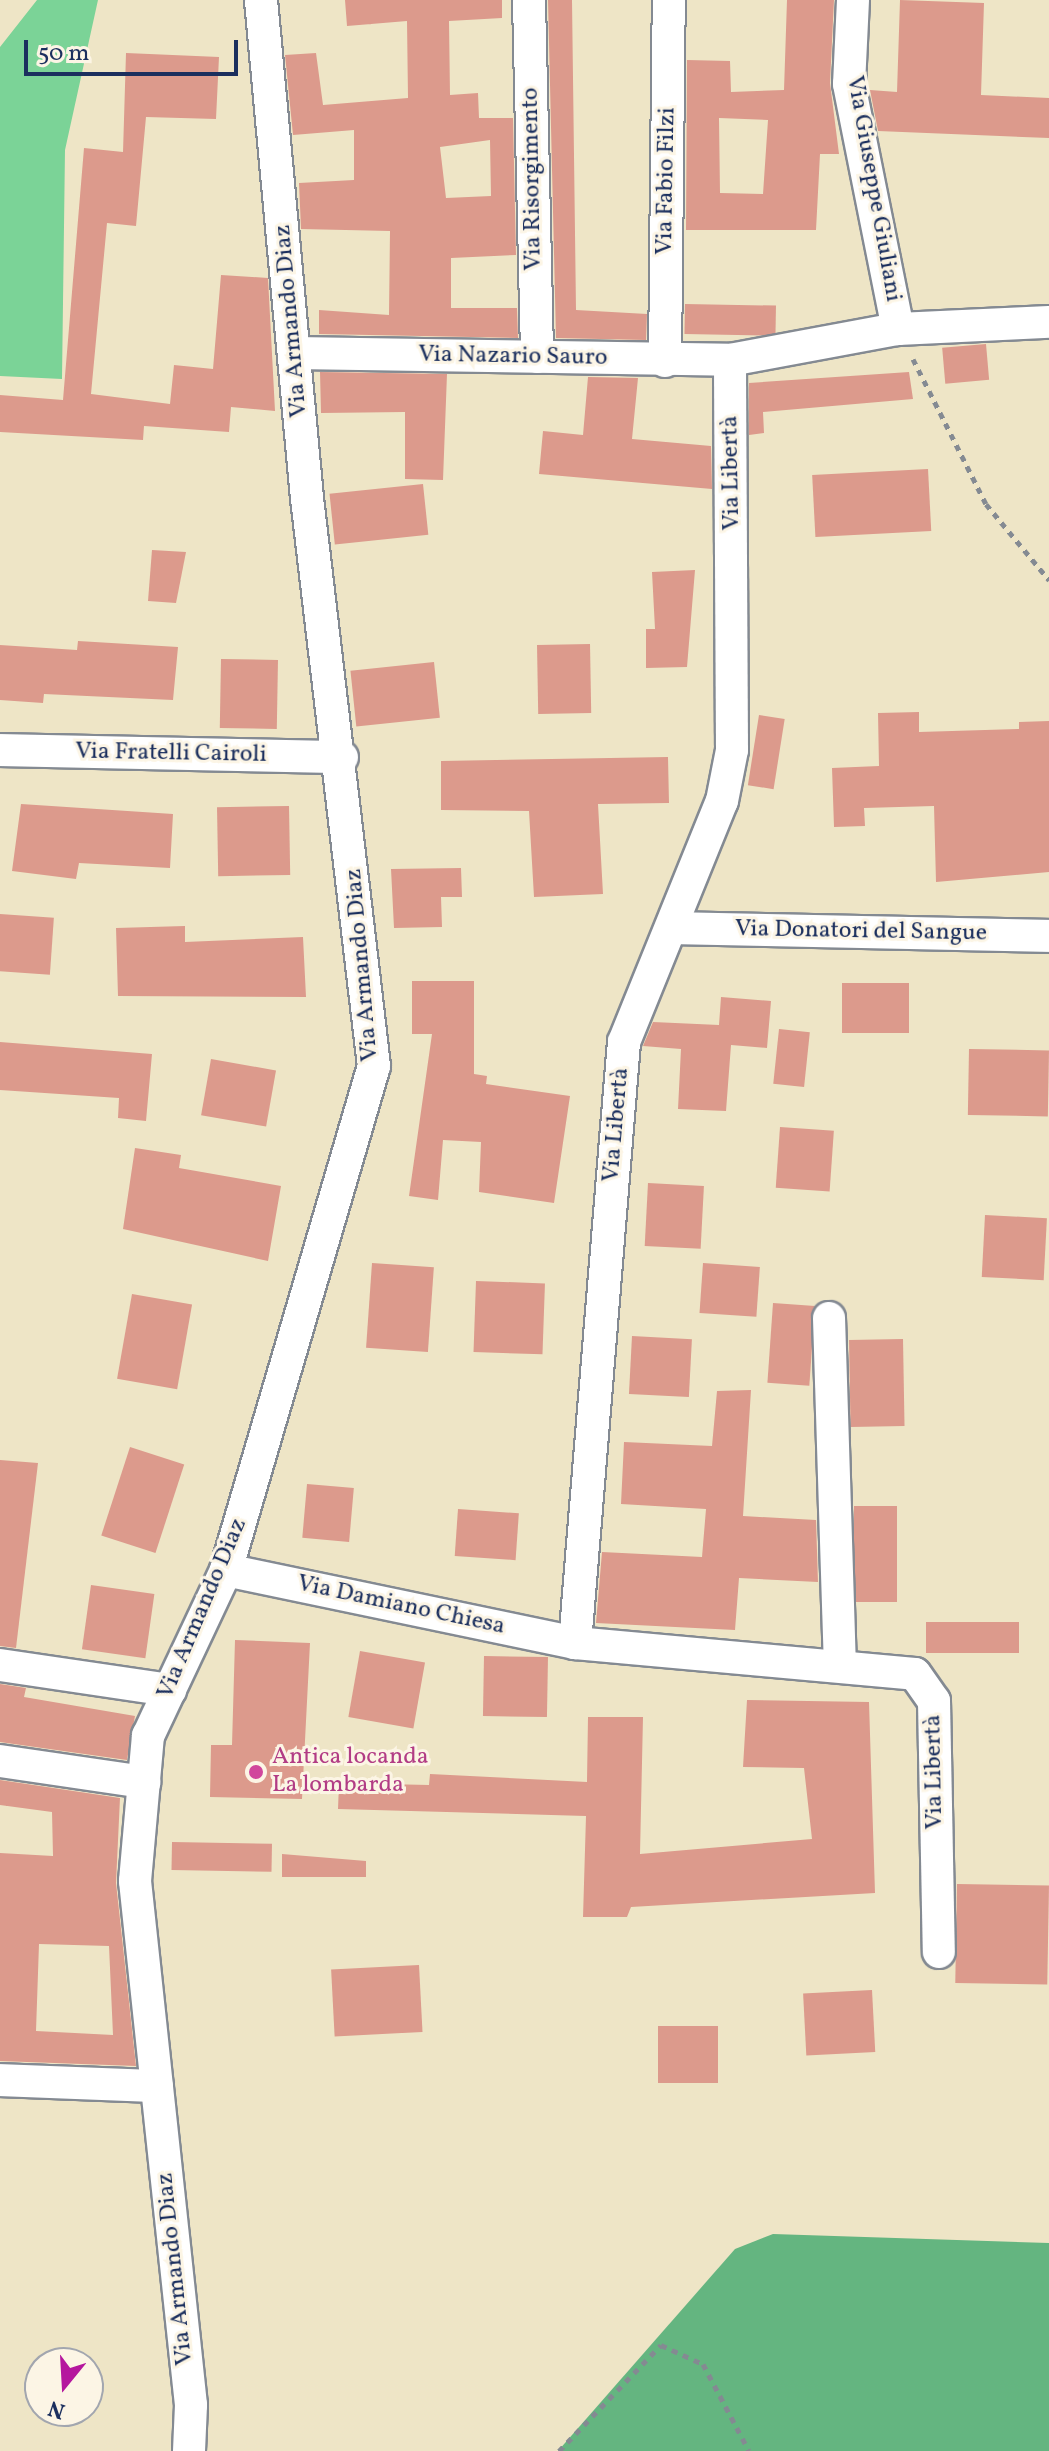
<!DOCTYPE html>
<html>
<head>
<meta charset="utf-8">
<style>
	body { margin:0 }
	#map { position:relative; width:1049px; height:2451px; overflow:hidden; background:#eee5c6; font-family:Vollkorn,serif }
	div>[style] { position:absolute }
	.green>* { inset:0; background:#7bd397 }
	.forest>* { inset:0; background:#64b580 }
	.building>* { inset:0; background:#dc9a8c; transform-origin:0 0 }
	.path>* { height:5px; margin-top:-2.5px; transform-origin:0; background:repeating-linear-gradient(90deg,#848a92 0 6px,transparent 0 12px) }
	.roads { filter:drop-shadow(2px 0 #848a92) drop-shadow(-2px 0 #848a92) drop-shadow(0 2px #848a92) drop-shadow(0 -2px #848a92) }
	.minor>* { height:32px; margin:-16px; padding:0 16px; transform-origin:16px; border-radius:16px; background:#fff }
	.dots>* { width:22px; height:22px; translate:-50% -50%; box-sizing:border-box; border:4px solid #fcf5e5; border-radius:50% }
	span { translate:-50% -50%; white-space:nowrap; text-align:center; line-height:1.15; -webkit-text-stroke:6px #fcf5e5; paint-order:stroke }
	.street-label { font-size:24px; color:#1b2f5e }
	.hotel-label { font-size:24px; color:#b23c85 }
	.left { translate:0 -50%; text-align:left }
	.north { position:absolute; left:24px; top:2347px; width:80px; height:80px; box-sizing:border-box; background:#fcf5e5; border:2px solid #a2a6af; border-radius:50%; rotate:198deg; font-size:22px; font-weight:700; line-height:32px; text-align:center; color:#1b2f5e }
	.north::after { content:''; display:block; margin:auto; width:28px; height:36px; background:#b5179e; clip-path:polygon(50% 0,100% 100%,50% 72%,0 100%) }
	.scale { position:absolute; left:24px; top:40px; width:214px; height:36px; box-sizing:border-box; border:4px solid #1b2f5e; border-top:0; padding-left:10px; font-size:24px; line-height:28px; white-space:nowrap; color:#1b2f5e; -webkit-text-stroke:6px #fcf5e5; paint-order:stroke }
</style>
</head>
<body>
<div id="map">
	<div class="green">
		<i style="clip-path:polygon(37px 0,98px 0,65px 150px,62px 379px,0 376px,0 47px)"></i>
	</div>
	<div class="forest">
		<i style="clip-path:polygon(773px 2234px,1049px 2243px,1049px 2451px,558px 2451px,735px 2249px)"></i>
	</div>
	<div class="building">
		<i style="clip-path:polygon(evenodd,345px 0,502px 0,502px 18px,449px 21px,450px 95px,478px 93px,479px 118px,513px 118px,516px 255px,451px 258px,451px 308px,517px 308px,518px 338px,319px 334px,319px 310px,389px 315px,390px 231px,301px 229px,299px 183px,354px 180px,354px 130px,293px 135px,285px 55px,316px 53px,323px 105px,408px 98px,407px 21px,347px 26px,345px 0,490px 140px,491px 196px,446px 198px,440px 147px,490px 140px)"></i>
		<i style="clip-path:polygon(548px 0,572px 0,576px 310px,647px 314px,646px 340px,556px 338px)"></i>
		<i style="clip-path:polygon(evenodd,787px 0,834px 0,830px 83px,839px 154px,820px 154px,816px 230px,686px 230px,687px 60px,730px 61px,731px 92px,784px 90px,787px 0,719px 118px,768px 120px,763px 194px,720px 193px,719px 118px)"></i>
		<i style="clip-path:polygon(900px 0,984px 3px,981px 95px,1049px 98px,1049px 138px,878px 131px,870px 90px,897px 92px)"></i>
		<i style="clip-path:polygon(126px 53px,219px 57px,216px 119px,146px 117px,136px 226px,107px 223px,91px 394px,170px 404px,174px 365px,213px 369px,221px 275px,268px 278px,275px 411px,231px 407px,229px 432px,144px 426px,143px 440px,0 432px,0 395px,63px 400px,84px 148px,123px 152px)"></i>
		<i style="left:685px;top:304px;width:91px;height:30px;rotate:1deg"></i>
		<i style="left:986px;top:344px;width:36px;height:44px;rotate:85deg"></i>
		<i style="clip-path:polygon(320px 372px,447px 374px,443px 480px,405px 479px,405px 412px,321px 413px)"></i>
		<i style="clip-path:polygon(909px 372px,913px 399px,763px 412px,764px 433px,749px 435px,749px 383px)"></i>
		<i style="clip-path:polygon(588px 377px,638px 378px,632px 439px,711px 446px,712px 489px,539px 474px,543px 431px,583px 435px)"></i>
		<i style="left:928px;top:469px;width:62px;height:116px;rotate:87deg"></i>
		<i style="left:423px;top:484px;width:51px;height:94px;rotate:84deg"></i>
		<i style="clip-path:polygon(152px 550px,186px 552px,176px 603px,148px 601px)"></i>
		<i style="clip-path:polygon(695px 570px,687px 667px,646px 668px,646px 629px,655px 629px,652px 572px)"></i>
		<i style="clip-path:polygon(78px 641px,178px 647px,173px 700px,44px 694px,43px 703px,0 700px,0 645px,77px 650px)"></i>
		<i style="left:590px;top:644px;width:69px;height:53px;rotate:89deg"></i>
		<i style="left:221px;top:659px;width:57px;height:69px;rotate:1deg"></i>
		<i style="left:434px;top:662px;width:56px;height:84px;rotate:84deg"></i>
		<i style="clip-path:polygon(919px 712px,919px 732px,1019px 729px,1019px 722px,1049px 721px,1049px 872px,936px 882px,934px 806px,864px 808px,865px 826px,834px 827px,832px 768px,879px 766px,878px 713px)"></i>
		<i style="left:759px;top:715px;width:26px;height:71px;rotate:9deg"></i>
		<i style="clip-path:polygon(668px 757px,669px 803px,598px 804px,603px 894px,534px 897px,529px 811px,441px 810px,441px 761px)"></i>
		<i style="clip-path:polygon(21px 804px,173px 814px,170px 868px,79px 863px,76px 879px,12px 871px)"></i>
		<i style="left:289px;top:806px;width:69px;height:72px;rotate:89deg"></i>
		<i style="clip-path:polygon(461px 868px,462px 897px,441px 897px,442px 927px,394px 928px,391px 869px)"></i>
		<i style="left:0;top:914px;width:54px;height:57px;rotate:4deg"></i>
		<i style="clip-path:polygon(185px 926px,185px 942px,303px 937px,306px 997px,118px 996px,116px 928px)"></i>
		<i style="clip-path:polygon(412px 981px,474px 981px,474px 1074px,487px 1076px,486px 1084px,570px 1096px,554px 1203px,479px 1192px,481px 1142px,443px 1140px,438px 1200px,409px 1196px,432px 1034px,412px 1034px)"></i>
		<i style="left:909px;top:983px;width:50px;height:67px;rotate:90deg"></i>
		<i style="clip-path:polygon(721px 997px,771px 1001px,767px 1048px,731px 1045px,726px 1111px,678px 1109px,681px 1049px,643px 1046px,653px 1022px,719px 1025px)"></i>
		<i style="left:779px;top:1029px;width:31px;height:55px;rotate:6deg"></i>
		<i style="clip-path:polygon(0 1042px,152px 1054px,146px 1121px,118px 1118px,119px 1098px,0 1090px)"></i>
		<i style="left:969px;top:1049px;width:80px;height:66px;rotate:1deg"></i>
		<i style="left:211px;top:1059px;width:66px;height:57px;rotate:10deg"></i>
		<i style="left:780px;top:1127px;width:54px;height:61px;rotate:4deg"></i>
		<i style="clip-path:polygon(135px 1148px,181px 1155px,179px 1168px,281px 1186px,268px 1261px,123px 1229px)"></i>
		<i style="left:648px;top:1183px;width:56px;height:63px;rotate:3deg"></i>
		<i style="left:985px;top:1215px;width:62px;height:62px;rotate:3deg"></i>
		<i style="left:372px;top:1263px;width:62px;height:85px;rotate:4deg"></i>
		<i style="left:703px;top:1263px;width:57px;height:50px;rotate:4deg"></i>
		<i style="left:476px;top:1281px;width:69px;height:71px;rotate:2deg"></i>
		<i style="left:132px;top:1294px;width:61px;height:86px;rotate:10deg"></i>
		<i style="left:773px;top:1303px;width:42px;height:80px;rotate:4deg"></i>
		<i style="left:632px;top:1336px;width:60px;height:58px;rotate:3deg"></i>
		<i style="left:903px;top:1339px;width:87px;height:54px;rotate:89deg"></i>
		<i style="clip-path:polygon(751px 1390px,743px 1516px,816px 1520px,818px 1582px,739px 1578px,735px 1630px,596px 1623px,602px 1552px,702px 1557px,706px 1509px,621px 1504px,624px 1442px,712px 1446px,717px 1391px)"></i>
		<i style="left:130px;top:1447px;width:57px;height:93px;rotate:18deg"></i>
		<i style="clip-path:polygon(0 1460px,38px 1463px,16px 1648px,0 1646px)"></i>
		<i style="left:307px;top:1484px;width:47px;height:54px;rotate:5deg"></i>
		<i style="left:854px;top:1506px;width:43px;height:96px"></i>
		<i style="left:458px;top:1509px;width:61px;height:47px;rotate:4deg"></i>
		<i style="left:91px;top:1585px;width:64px;height:65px;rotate:8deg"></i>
		<i style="left:1019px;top:1622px;width:31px;height:93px;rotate:90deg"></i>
		<i style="clip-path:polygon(235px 1640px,310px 1643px,302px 1799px,210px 1797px,211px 1745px,232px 1745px)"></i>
		<i style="left:360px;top:1651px;width:66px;height:67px;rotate:10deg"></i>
		<i style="left:484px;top:1656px;width:64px;height:60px;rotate:1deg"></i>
		<i style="clip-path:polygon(0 1684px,26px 1688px,24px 1697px,135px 1716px,127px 1760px,0 1742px)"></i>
		<i style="clip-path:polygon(747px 1700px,869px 1702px,875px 1893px,631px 1907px,627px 1917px,583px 1917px,586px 1816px,338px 1809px,339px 1783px,429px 1785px,430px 1774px,587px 1782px,588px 1717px,643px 1717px,640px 1854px,812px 1839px,804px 1768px,743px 1767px)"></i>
		<i style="clip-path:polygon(evenodd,0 1780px,120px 1798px,116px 1883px,136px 2066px,0 2061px,0 1853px,53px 1856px,52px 1812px,0 1805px,0 1780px,39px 1944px,109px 1946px,113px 2035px,36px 2031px,39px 1944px)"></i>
		<i style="left:172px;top:1842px;width:100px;height:28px;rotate:1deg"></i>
		<i style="clip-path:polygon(282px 1854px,366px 1861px,366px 1877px,282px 1877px)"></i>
		<i style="left:957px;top:1884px;width:92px;height:99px;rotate:1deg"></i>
		<i style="left:419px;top:1965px;width:67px;height:88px;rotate:87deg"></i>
		<i style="left:872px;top:1990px;width:62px;height:69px;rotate:87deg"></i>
		<i style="left:658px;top:2026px;width:60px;height:57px"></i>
	</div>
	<div class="path">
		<i style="left:913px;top:359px;width:162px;rotate:63.3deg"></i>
		<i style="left:986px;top:504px;width:99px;rotate:50.3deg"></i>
		<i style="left:559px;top:2451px;width:147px;rotate:-46.1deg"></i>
		<i style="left:661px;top:2345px;width:46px;rotate:24.3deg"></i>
		<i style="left:703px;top:2364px;width:98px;rotate:62.1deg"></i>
	</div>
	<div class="roads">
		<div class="minor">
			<i style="left:529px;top:0;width:357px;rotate:88.7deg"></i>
			<i style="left:853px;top:0;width:84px;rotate:92.7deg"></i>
			<i style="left:849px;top:84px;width:250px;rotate:78.7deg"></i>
			<i style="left:295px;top:353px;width:435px;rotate:0.9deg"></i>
			<i style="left:730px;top:360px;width:171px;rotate:-10.5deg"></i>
			<i style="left:898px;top:329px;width:151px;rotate:-2.7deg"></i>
			<i style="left:665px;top:361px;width:361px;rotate:-89.4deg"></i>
			<i style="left:0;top:750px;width:342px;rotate:1.2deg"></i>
			<i style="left:674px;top:928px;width:375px;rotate:1.2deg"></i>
			<i style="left:829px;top:1318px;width:345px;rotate:88.2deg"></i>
			<i style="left:226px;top:1570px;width:357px;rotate:11.8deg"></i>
			<i style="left:575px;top:1643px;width:341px;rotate:5.2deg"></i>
			<i style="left:915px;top:1674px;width:33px;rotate:55deg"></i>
			<i style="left:934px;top:1701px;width:251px;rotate:88.9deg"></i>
			<i style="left:575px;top:1643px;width:603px;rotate:-85.34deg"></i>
			<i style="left:624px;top:1042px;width:260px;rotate:-67.9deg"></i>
			<i style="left:722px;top:801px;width:52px;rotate:-78.9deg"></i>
			<i style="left:732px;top:750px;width:390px;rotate:-90.3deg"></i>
			<i style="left:0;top:1665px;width:172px;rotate:8.4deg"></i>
			<i style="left:0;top:1761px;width:146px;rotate:8.3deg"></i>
			<i style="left:0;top:2080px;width:157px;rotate:2.2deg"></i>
			<i style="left:189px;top:2451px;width:46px;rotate:-87.5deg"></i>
			<i style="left:191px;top:2405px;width:527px;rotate:-96.1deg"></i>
			<i style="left:135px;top:1881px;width:146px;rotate:-84.9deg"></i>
			<i style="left:148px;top:1736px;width:183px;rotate:-64.8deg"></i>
			<i style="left:226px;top:1570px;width:525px;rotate:-73.64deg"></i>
			<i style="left:374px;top:1066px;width:572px;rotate:-96.73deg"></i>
			<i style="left:307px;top:498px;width:500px;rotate:-95.28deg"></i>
		</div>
	</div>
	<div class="dots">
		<i style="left:256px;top:1772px;background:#d1479c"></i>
	</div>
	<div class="street-label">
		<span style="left:533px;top:179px;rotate:-91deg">Via Risorgimento</span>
		<span style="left:667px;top:181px;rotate:-89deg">Via Fabio Filzi</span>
		<span style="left:873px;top:189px;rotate:80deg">Via Giuseppe Giuliani</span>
		<span style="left:292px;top:321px;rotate:-95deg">Via Armando Diaz</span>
		<span style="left:513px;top:357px;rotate:1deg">Via Nazario Sauro</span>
		<span style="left:732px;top:473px;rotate:-91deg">Via Libertà</span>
		<span style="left:171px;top:754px;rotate:1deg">Via Fratelli Cairoli</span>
		<span style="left:861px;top:932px;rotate:1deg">Via Donatori del Sangue</span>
		<span style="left:363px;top:965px;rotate:-95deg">Via Armando Diaz</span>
		<span style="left:617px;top:1125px;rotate:-85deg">Via Libertà</span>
		<span style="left:401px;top:1606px;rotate:12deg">Via Damiano Chiesa</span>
		<span style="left:203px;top:1609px;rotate:-67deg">Via Armando Diaz</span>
		<span style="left:935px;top:1772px;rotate:-91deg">Via Libertà</span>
		<span style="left:176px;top:2269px;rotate:-96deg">Via Armando Diaz</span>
	</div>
	<div class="hotel-label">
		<span class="left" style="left:272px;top:1772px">Antica locanda<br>La lombarda</span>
	</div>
	<div class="north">N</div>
	<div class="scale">50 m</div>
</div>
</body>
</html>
